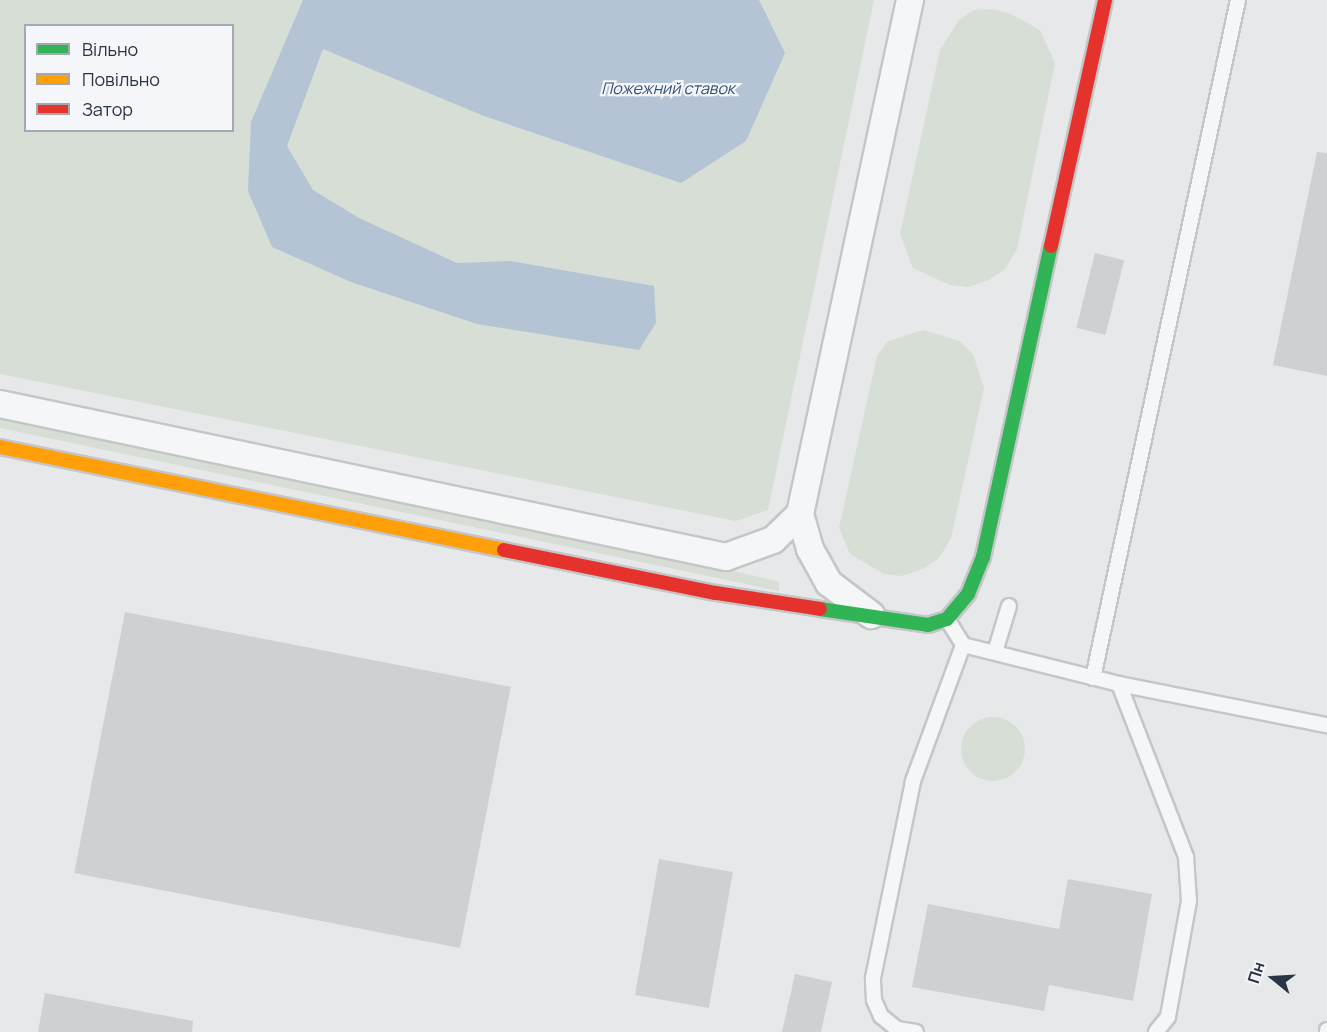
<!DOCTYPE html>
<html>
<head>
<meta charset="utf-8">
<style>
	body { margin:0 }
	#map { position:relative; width:1327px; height:1032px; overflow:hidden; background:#e6e8ea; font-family:Manrope,sans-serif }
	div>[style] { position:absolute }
	.green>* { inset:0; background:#d6ded6 }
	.round { border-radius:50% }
	.water>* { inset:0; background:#b4c4d5 }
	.building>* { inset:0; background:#ced0d3; transform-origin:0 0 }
	.roads { filter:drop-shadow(2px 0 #c4c6c8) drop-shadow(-2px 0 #c4c6c8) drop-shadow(0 2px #c4c6c8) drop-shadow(0 -2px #c4c6c8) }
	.lane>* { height:14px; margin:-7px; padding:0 7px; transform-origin:7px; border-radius:7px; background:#f5f6f7 }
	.street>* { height:26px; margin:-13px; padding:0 13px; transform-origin:13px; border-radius:13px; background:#f5f6f7 }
	.fast>* { height:14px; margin:-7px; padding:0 7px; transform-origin:7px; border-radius:7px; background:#30b455 }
	.slow>* { height:14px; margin:-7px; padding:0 7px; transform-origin:7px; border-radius:7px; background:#ff9f0a }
	.jam>* { height:14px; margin:-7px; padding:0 7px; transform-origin:7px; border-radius:7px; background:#e5322d }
	span { translate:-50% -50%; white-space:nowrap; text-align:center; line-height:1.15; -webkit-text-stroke:4.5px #f4f6f9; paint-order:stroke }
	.water-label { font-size:16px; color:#34527a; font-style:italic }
	.legend { position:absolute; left:24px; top:24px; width:210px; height:108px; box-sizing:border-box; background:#f4f6f9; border:2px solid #a4a8b1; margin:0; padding:8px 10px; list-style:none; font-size:18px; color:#2b3445 }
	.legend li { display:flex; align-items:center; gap:12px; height:30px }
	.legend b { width:30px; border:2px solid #a4a8b1 }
	.north { position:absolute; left:1243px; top:948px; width:60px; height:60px; -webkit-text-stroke:4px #f4f6f9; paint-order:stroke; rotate:288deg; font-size:16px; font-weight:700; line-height:24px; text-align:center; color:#2b3445 }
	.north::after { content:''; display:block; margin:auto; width:21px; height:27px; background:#2b3445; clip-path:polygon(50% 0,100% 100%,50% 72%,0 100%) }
</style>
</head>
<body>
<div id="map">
	<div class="green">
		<i style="clip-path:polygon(evenodd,0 0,874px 0,768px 510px,736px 521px,0 374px,0 0,26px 26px,232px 26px,232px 130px,26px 130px,26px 26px)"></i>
		<i style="clip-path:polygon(992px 9px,1009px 13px,1040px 30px,1055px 63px,1017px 249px,1005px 269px,989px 280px,968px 287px,950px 285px,913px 268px,900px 234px,940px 50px,959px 20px,974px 10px)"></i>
		<i style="clip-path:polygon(923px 330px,960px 341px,973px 354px,984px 388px,951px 538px,939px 558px,923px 569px,902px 576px,884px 574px,850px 554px,839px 528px,877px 356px,888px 341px)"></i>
		<i style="clip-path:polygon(0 414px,730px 570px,779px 582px,779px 591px,0 428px)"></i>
		<i class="round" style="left:961px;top:717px;width:64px;height:64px"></i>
	</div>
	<div class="water">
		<i style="clip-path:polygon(303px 0,759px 0,785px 53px,746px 141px,681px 183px,484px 116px,323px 49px,287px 146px,313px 190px,359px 218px,457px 263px,510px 261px,654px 286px,656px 323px,639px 350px,477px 324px,351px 282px,272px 247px,248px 191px,251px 122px)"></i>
	</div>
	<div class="building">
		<i style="clip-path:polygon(1317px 152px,1327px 153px,1327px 376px,1273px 365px)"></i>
		<i style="left:1095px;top:253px;width:30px;height:77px;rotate:14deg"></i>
		<i style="left:125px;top:612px;width:393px;height:266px;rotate:11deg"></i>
		<i style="left:659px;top:859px;width:75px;height:138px;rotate:10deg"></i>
		<i style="clip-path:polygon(1068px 879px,1152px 894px,1133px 1001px,1049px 985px,1044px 1011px,912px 987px,928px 904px,1059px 929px)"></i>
		<i style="clip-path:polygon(795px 974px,832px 982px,821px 1032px,782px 1032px)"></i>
		<i style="clip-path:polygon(45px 993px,193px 1021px,192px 1032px,38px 1032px)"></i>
	</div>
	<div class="roads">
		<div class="lane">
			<i style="left:947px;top:619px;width:31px;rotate:58deg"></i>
			<i style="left:963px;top:645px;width:161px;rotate:14deg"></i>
			<i style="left:1119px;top:684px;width:212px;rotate:11.2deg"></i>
			<i style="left:995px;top:652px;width:48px;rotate:-73.1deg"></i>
			<i style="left:1093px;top:678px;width:693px;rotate:-77.93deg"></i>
			<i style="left:1119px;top:684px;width:186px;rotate:68.8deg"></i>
			<i style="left:1186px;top:857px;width:44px;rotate:86.1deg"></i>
			<i style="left:1189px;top:901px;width:118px;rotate:100.3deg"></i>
			<i style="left:1168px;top:1017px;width:19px;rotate:129deg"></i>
			<i style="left:916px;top:1032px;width:19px;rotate:-171deg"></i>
			<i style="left:897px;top:1029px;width:21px;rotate:-141deg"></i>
			<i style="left:881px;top:1016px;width:17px;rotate:-114deg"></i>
			<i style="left:874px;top:1000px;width:22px;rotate:-93deg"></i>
			<i style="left:873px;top:978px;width:201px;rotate:-78.5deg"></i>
			<i style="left:913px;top:781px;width:145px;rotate:-69.8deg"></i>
			<i style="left:1327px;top:1032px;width:2px;rotate:-90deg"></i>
		</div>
		<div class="street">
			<i style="left:0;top:404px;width:742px;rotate:11.9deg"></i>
			<i style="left:726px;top:557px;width:50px;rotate:-19.9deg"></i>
			<i style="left:773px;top:540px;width:37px;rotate:-44deg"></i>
			<i style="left:800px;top:514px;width:526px;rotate:-77.92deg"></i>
			<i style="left:800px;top:514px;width:36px;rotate:74deg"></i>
			<i style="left:810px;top:549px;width:39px;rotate:61deg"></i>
			<i style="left:829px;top:583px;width:53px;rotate:37.3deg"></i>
		</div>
		<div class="fast">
			<i style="left:820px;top:609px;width:109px;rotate:8.4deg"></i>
			<i style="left:928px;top:625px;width:20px;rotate:-18deg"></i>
			<i style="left:947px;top:619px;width:33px;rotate:-50deg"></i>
			<i style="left:968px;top:594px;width:40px;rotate:-68deg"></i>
			<i style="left:983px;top:557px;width:318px;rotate:-77.7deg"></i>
		</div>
		<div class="slow">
			<i style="left:0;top:447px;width:514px;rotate:11.55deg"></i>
		</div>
		<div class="jam">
			<i style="left:1051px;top:246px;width:252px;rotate:-77.6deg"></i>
			<i style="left:504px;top:550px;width:216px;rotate:11.5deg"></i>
			<i style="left:716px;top:593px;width:105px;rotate:8.7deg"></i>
		</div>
	</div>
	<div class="water-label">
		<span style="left:668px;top:88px">Пожежний ставок</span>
	</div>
	<ul class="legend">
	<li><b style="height:8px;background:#30b455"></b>Вільно</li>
	<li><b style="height:8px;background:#ff9f0a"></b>Повільно</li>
	<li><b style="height:8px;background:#e5322d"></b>Затор</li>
	</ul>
	<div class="north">Пн</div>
</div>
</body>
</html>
